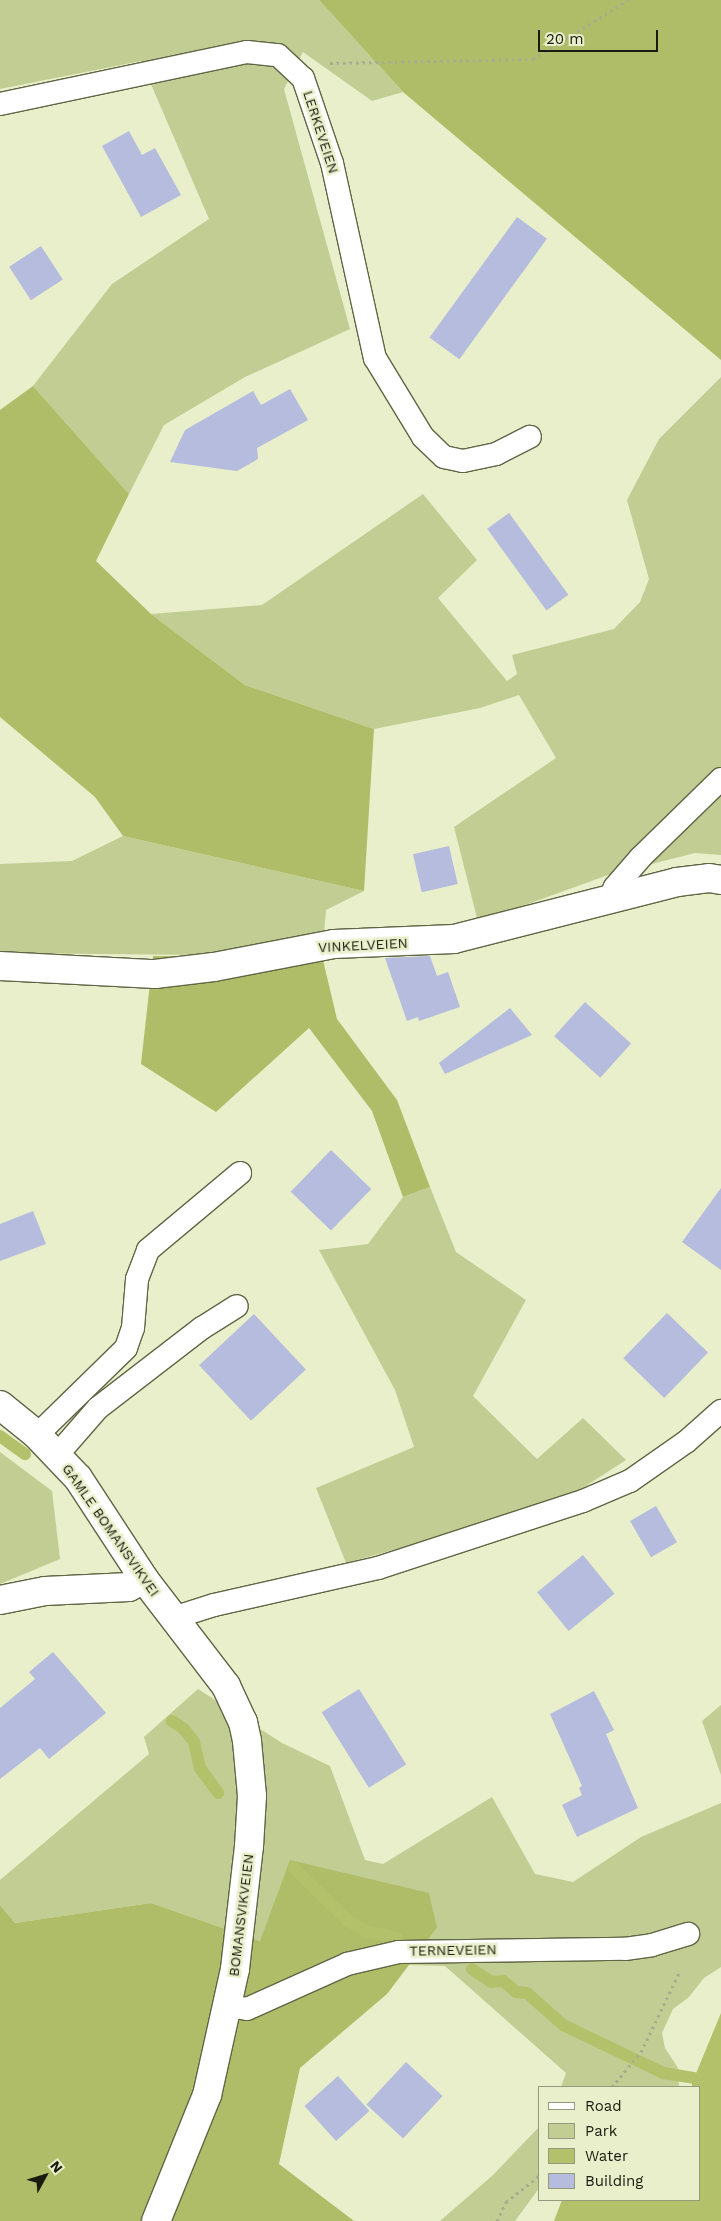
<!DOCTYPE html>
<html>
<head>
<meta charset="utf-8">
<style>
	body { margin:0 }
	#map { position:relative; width:721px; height:2221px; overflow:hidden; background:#e8efca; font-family:"Work Sans",sans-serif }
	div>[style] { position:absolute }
	.green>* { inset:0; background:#c2cd93 }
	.forest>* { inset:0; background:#b0bd68 }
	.water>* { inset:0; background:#b3c16b }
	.stream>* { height:12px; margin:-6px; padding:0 6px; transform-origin:6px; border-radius:6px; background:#b3c16b }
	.building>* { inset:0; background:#b5bcde; transform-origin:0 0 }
	.path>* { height:3px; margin-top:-1.5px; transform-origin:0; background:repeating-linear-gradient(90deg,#a6ac8e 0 2.5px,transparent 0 6.5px) }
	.roads { filter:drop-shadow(1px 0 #606545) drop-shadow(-1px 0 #606545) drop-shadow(0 1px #606545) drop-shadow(0 -1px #606545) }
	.lane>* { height:22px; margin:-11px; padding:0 11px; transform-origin:11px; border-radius:11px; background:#fff }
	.street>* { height:28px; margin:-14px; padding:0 14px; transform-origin:14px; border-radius:14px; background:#fff }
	span { translate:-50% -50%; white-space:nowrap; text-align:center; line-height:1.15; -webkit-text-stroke:5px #e8efca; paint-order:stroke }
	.street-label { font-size:14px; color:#191b0e }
	.legend { position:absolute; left:538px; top:2086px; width:162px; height:115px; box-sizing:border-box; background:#e8efca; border:1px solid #959a7f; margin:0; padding:6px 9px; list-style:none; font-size:15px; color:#191b0e }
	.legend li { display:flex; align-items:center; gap:10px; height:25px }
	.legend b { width:25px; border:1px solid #959a7f }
	.north { position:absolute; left:20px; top:2151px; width:50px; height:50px; -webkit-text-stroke:4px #e8efca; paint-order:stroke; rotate:51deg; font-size:14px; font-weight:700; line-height:20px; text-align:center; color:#191b0e }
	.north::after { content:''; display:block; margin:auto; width:18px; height:22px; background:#191b0e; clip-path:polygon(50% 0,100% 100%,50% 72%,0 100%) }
	.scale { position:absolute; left:538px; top:30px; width:120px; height:22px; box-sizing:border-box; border:2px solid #191b0e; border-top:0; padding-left:6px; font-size:15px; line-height:18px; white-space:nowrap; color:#191b0e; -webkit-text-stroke:4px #e8efca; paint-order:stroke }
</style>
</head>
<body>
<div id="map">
	<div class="green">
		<i style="clip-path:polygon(0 0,319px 0,403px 92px,372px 101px,303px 52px,284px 89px,350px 329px,245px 377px,164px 425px,129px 494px,33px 386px,112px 284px,209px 219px,141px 61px,0 89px)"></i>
		<i style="clip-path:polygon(721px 377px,721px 855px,695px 853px,608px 875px,478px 922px,454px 827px,556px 758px,519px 695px,480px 708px,374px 729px,245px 685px,151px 614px,262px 605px,423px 494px,477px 560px,438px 598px,507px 681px,517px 674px,512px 655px,614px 629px,640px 602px,649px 579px,627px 500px,659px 439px)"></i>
		<i style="clip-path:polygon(123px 836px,364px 891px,326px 910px,322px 956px,0 953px,0 864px,72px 861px)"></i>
		<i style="clip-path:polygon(430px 1187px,456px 1252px,526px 1300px,473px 1396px,537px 1459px,583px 1418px,626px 1460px,564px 1500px,510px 1518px,346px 1563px,316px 1488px,414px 1447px,395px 1390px,319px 1250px,368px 1244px,403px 1197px)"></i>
		<i style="clip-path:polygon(0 1452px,52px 1491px,60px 1559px,0 1584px)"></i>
		<i style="clip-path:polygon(198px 1689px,282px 1743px,330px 1766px,365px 1860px,383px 1864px,492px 1797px,535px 1874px,573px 1882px,641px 1837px,721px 1803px,721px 1967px,704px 1978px,689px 1997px,673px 2009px,662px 2033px,665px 2048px,678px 2068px,679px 2087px,561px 2087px,566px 2073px,445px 1966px,409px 1965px,437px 1928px,260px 1941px,151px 1903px,15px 1923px,0 1905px,0 1880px,149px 1754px,144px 1737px)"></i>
		<i style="clip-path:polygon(721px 1705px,721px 1775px,702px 1721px)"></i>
		<i style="clip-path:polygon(540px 2126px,540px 2187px,515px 2221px,440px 2221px,493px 2175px)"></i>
	</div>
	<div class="forest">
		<i style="clip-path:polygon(319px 0,721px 0,721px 360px,403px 92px)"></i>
		<i style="clip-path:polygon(33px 386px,129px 494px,96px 561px,151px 614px,245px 685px,374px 729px,364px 891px,123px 836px,95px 797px,0 717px,0 410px)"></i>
		<i style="clip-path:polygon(153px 956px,322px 956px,337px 1019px,397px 1100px,430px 1187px,403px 1197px,372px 1111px,309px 1028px,216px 1112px,141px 1064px)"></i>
		<i style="clip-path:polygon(290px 1860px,429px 1893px,437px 1928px,387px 1994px,300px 2068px,279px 2164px,354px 2221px,0 2221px,0 1905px,15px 1923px,151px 1903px,260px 1941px)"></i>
	</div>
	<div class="water">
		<i style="clip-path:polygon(721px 2013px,721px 2221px,554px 2221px,562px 2200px,700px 2200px,700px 2087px,692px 2087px,692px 2083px)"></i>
	</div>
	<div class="stream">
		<i style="left:0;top:1436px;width:31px;rotate:36deg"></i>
		<i style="left:172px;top:1721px;width:14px;rotate:34deg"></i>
		<i style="left:184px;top:1729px;width:16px;rotate:52deg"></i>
		<i style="left:194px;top:1742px;width:27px;rotate:77deg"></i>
		<i style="left:200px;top:1768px;width:31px;rotate:54deg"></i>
		<i style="left:294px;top:1868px;width:74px;rotate:44.5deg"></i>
		<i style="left:347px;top:1920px;width:22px;rotate:30deg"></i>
		<i style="left:366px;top:1931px;width:32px;rotate:13deg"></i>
		<i style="left:472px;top:1969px;width:23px;rotate:34deg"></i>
		<i style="left:491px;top:1982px;width:12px;rotate:-5deg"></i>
		<i style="left:503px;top:1981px;width:17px;rotate:40deg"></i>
		<i style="left:516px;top:1992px;width:11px;rotate:5deg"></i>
		<i style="left:527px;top:1993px;width:48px;rotate:41.6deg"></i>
		<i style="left:563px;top:2025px;width:111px;rotate:25.6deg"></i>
		<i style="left:663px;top:2073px;width:31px;rotate:9deg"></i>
	</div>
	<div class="building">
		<i style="clip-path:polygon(129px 131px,142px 155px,155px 148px,181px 195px,141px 217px,102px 146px)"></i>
		<i style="left:517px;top:217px;width:37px;height:149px;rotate:36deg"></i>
		<i style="left:41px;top:246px;width:40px;height:38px;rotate:57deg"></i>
		<i style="clip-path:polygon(290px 389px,308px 420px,257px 448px,258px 459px,237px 471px,170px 462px,185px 430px,253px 391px,261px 405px)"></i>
		<i style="left:509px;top:513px;width:101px;height:27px;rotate:54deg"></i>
		<i style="left:449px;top:846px;width:39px;height:37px;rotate:77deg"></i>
		<i style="clip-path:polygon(430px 956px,437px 976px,448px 972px,460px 1007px,419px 1021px,418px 1017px,407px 1021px,385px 958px)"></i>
		<i style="left:585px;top:1002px;width:62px;height:46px;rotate:42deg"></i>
		<i style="clip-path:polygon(510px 1008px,532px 1035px,445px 1074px,439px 1063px)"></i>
		<i style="left:331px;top:1150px;width:56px;height:58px;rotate:44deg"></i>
		<i style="clip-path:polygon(721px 1188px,721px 1270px,682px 1242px)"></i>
		<i style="clip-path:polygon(33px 1211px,46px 1244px,0 1261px,0 1224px)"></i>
		<i style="left:667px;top:1313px;width:57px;height:63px;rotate:44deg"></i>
		<i style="left:254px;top:1314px;width:76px;height:75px;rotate:47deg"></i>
		<i style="left:656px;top:1506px;width:42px;height:30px;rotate:60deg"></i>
		<i style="left:583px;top:1555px;width:50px;height:59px;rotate:51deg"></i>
		<i style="clip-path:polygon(53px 1652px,106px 1713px,49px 1759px,40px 1748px,0 1779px,0 1708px,35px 1679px,29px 1672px)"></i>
		<i style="left:359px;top:1689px;width:89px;height:44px;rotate:58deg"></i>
		<i style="clip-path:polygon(594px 1691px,614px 1730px,606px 1734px,638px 1808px,577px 1837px,562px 1805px,582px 1795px,579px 1788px,582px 1786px,550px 1714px)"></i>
		<i style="left:406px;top:2062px;width:50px;height:58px;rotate:43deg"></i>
		<i style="left:338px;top:2076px;width:47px;height:45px;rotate:48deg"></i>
	</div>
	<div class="path">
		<i style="left:330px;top:63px;width:203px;rotate:-1.1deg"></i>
		<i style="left:533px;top:59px;width:112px;rotate:-31.8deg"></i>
		<i style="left:612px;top:2087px;width:45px;rotate:-50.4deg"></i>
		<i style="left:641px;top:2052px;width:90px;rotate:-64.3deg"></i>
		<i style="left:497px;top:2221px;width:21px;rotate:-65deg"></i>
		<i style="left:506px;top:2202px;width:43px;rotate:-38.5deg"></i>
	</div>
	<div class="roads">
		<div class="lane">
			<i style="left:0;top:104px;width:252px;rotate:-11.9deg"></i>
			<i style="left:247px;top:52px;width:31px;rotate:6deg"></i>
			<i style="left:278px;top:55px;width:34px;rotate:43deg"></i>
			<i style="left:303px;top:78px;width:90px;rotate:71.2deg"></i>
			<i style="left:332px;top:163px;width:200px;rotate:77.6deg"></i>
			<i style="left:375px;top:358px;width:92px;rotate:58.7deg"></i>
			<i style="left:423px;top:437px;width:29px;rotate:44deg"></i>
			<i style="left:444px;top:457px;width:19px;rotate:12deg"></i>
			<i style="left:463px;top:461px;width:34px;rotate:-12deg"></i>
			<i style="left:496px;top:454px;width:38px;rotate:-27deg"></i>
			<i style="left:610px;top:898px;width:12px;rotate:-66deg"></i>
			<i style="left:615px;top:887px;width:38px;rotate:-49deg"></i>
			<i style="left:640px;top:858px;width:113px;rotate:-44.3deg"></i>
			<i style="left:37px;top:1435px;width:124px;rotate:-44.3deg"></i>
			<i style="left:126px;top:1348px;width:21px;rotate:-71deg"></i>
			<i style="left:133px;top:1328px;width:49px;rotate:-85.3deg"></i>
			<i style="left:137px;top:1279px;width:31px;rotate:-69deg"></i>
			<i style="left:148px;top:1250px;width:120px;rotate:-39.9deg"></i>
			<i style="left:57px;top:1455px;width:62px;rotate:-48.9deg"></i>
			<i style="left:98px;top:1408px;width:131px;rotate:-37.6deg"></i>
			<i style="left:202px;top:1328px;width:41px;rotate:-32.2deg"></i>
			<i style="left:173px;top:1618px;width:43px;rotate:-17.6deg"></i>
			<i style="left:214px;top:1605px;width:168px;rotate:-12.7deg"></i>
			<i style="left:378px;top:1568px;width:216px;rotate:-18.1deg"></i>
			<i style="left:583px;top:1501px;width:51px;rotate:-23.1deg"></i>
			<i style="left:630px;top:1481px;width:68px;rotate:-34.9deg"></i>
			<i style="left:686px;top:1442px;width:47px;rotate:-41.5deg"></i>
			<i style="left:228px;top:2006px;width:19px;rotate:9deg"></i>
			<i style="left:247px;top:2009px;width:110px;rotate:-24.2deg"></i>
			<i style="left:347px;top:1964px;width:53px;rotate:-13deg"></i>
			<i style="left:399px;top:1952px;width:226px;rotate:-0.8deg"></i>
			<i style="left:625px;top:1949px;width:27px;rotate:-8deg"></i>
			<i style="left:652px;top:1945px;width:38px;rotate:-17deg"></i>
		</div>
		<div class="street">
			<i style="left:0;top:966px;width:155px;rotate:3deg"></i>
			<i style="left:155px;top:974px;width:59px;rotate:-6.8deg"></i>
			<i style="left:214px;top:967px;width:122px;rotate:-10.9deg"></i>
			<i style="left:334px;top:944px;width:120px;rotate:-2.4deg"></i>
			<i style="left:454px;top:939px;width:230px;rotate:-14.3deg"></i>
			<i style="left:677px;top:882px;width:32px;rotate:-7deg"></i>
			<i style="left:709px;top:878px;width:12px;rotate:9deg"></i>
			<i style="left:0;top:1405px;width:48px;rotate:39deg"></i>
			<i style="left:37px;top:1435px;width:59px;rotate:46.4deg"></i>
			<i style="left:78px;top:1478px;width:121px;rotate:56.8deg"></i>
			<i style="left:144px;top:1579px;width:135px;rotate:52.5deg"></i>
			<i style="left:226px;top:1686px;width:40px;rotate:65deg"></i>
			<i style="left:243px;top:1722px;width:19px;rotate:78deg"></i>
			<i style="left:247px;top:1741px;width:55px;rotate:84.8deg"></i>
			<i style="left:252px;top:1796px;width:50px;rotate:93.4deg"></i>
			<i style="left:249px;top:1846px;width:124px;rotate:96.5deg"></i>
			<i style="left:235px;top:1969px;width:129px;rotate:102.5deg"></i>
			<i style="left:207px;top:2095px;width:136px;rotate:112deg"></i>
			<i style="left:0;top:1600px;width:46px;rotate:-11.3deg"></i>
			<i style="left:45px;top:1591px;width:84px;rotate:-2.7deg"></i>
			<i style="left:129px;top:1587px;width:17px;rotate:-28deg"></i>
		</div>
	</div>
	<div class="street-label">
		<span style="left:321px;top:132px;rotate:72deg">LERKEVEIEN</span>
		<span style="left:363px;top:945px;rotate:-3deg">VINKELVEIEN</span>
		<span style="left:111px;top:1530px;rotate:55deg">GAMLE BOMANSVIKVEI</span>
		<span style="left:241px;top:1915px;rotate:-83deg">BOMANSVIKVEIEN</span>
		<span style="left:453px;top:1950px;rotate:-1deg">TERNEVEIEN</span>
	</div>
	<ul class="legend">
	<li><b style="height:6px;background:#fff"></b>Road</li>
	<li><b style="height:14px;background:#c2cd93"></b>Park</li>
	<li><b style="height:14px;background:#b3c16b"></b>Water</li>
	<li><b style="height:14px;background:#b5bcde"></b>Building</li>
	</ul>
	<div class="north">N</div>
	<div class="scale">20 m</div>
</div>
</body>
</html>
